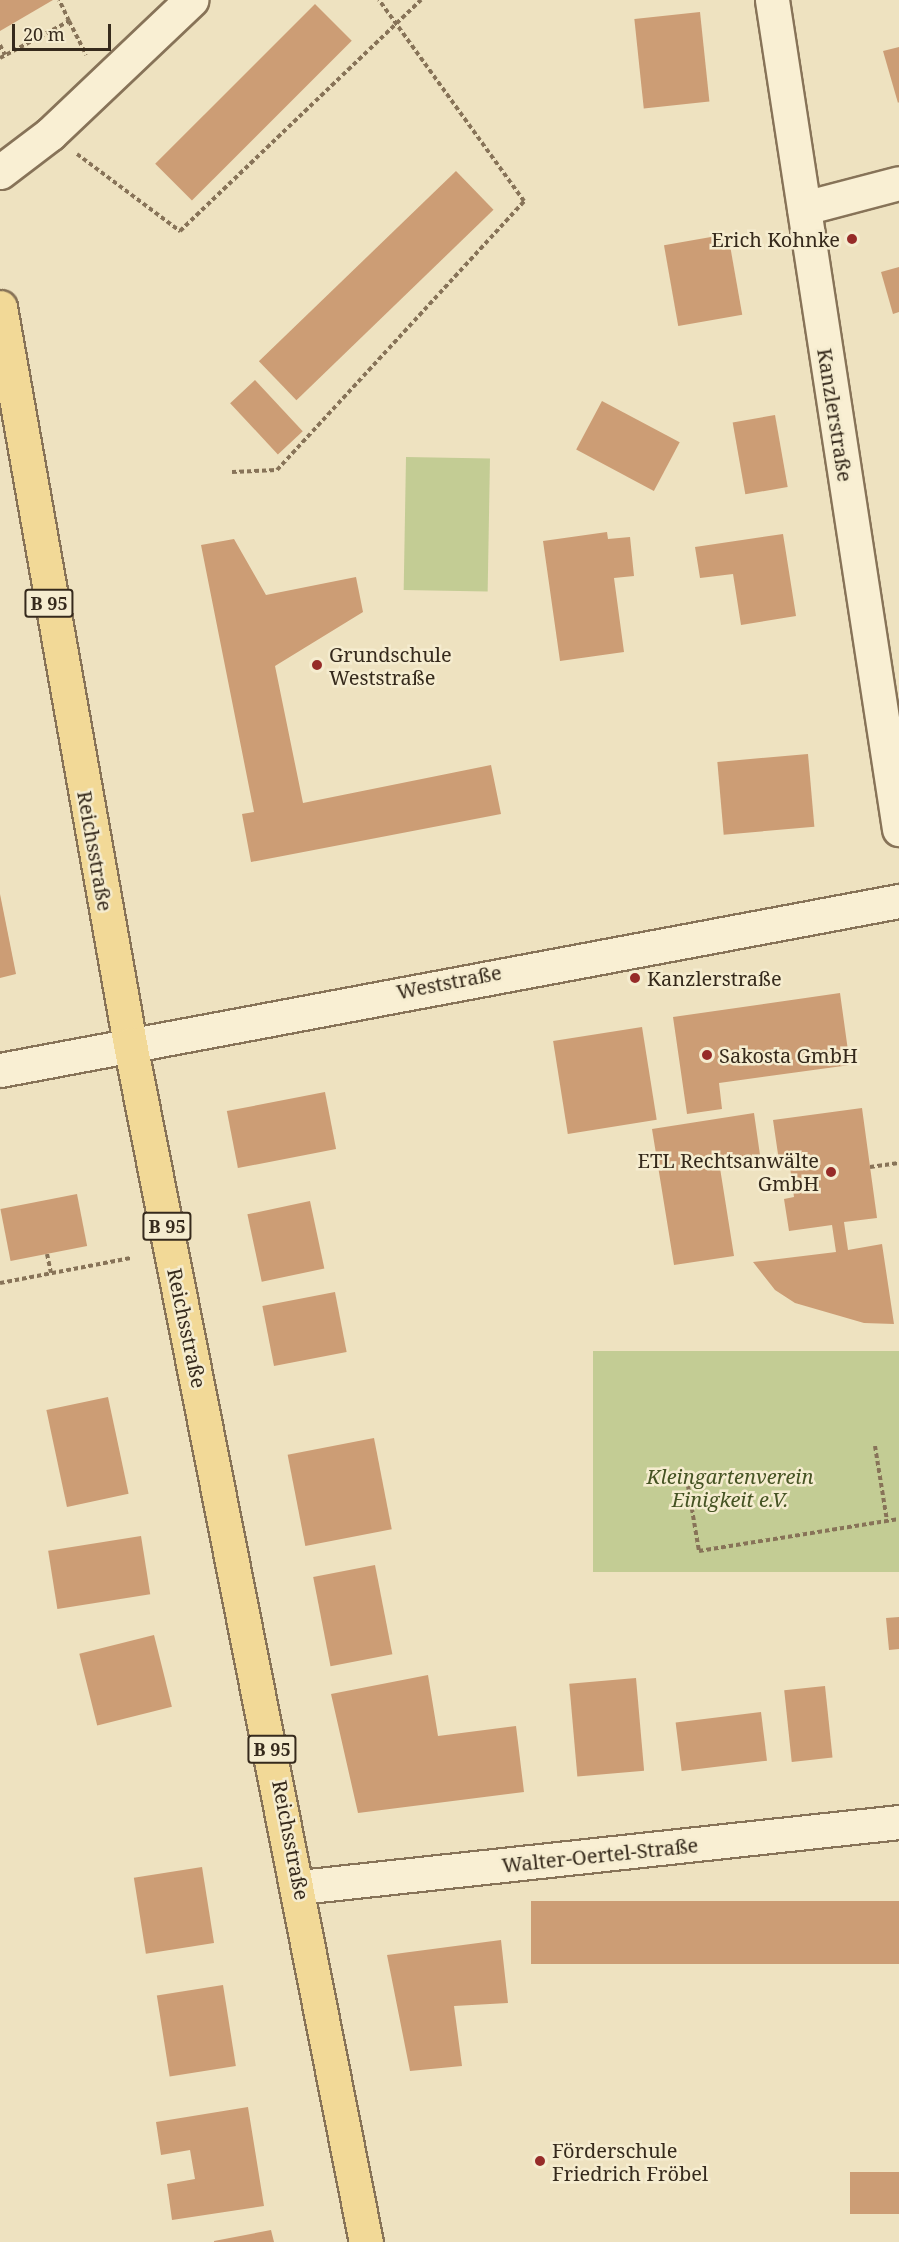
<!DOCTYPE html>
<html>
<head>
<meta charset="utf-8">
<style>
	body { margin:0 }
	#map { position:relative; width:899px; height:2242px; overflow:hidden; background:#eee2c0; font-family:"Noto Serif",serif }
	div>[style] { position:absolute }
	.green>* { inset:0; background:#c3cc94; transform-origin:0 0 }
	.building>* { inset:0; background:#cc9d75; transform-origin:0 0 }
	.path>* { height:4px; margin-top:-2px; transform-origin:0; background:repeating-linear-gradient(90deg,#877358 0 4.5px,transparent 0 7.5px) }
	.roads { filter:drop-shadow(2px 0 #877358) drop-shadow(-2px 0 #877358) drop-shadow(0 2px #877358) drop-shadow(0 -2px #877358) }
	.minor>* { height:33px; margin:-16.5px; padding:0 16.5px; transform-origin:16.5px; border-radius:16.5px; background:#f9efd3 }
	.major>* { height:33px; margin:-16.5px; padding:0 16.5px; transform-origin:16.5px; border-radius:16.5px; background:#f2d997 }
	.dots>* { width:16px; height:16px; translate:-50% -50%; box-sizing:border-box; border:3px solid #f5eccf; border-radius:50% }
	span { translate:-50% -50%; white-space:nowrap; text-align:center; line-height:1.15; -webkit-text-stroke:5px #f5eccf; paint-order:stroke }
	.shield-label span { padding:2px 4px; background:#f5eccf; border:2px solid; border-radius:4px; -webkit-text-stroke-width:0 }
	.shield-label { font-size:18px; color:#362a1c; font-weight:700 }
	.poi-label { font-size:20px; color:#362a1c }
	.right { translate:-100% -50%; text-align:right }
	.left { translate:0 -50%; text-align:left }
	.street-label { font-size:20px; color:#362a1c }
	.park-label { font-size:20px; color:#455323; font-style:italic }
	.scale { position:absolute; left:12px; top:24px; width:99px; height:27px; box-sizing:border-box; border:3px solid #362a1c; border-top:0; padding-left:8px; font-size:18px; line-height:21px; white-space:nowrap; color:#362a1c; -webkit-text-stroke:4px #f5eccf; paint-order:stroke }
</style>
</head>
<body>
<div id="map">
	<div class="green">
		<i style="left:406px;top:457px;width:84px;height:133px;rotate:1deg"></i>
		<i style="left:899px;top:1351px;width:221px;height:306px;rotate:90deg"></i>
	</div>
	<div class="building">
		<i style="clip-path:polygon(0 0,53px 0,0 31px)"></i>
		<i style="left:315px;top:4px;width:52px;height:226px;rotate:45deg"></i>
		<i style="left:700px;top:12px;width:90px;height:66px;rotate:84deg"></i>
		<i style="clip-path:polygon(899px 47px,899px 102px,898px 103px,883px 51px)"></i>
		<i style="left:456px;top:171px;width:54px;height:274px;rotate:46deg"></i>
		<i style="left:728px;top:234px;width:82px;height:65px;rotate:80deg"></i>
		<i style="clip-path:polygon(899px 267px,899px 312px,893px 314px,881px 272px)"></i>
		<i style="left:255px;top:380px;width:70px;height:34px;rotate:47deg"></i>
		<i style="left:602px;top:401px;width:88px;height:55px;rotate:28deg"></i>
		<i style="left:775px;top:415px;width:73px;height:43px;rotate:80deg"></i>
		<i style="clip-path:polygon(607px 532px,608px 539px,630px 537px,634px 576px,614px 578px,624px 652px,560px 661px,543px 541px)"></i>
		<i style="clip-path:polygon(783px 534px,796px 616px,741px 625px,733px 574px,700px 578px,695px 547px)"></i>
		<i style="clip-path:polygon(234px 539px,266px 595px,356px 577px,363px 612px,275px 666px,303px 803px,491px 765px,501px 814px,251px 862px,242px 814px,254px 812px,201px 545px)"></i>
		<i style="left:808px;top:754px;width:73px;height:91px;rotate:85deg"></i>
		<i style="clip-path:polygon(0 894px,16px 974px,0 978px)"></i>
		<i style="clip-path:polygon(840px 993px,850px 1065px,719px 1083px,722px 1109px,687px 1114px,673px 1017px)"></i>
		<i style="left:642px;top:1027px;width:94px;height:90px;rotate:81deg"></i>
		<i style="left:325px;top:1092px;width:58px;height:100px;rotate:79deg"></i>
		<i style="clip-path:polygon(862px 1108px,877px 1218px,844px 1222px,848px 1250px,882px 1244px,894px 1324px,864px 1323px,795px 1303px,775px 1290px,753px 1262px,836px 1252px,832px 1225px,789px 1231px,784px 1199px,794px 1197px,789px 1160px,779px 1161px,773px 1120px)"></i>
		<i style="clip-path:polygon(754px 1113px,761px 1162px,720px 1168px,734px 1256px,674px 1265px,652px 1129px)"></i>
		<i style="left:77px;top:1194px;width:53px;height:78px;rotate:79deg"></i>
		<i style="left:310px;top:1201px;width:69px;height:64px;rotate:78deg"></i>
		<i style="left:335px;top:1292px;width:61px;height:74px;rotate:79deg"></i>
		<i style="left:108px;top:1397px;width:99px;height:63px;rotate:78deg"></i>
		<i style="left:374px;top:1438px;width:93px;height:88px;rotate:79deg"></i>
		<i style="left:141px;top:1536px;width:59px;height:94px;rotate:81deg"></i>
		<i style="left:375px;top:1565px;width:91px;height:63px;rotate:79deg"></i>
		<i style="clip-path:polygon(899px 1617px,899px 1649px,889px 1650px,886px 1618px)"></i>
		<i style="left:154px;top:1635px;width:74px;height:77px;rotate:76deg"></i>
		<i style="clip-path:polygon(428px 1675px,438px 1736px,516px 1726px,524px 1792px,358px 1813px,331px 1694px)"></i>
		<i style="left:636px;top:1678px;width:93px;height:67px;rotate:85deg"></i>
		<i style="left:825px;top:1686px;width:72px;height:41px;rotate:84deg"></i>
		<i style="left:761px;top:1712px;width:49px;height:86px;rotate:83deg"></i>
		<i style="left:202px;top:1867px;width:77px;height:69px;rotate:81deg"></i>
		<i style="left:899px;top:1901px;width:63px;height:368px;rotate:90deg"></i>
		<i style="clip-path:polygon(501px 1940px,508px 2003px,454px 2006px,462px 2066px,410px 2071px,387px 1955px)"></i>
		<i style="left:223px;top:1985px;width:82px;height:67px;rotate:81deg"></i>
		<i style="clip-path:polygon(248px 2107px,264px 2206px,172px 2220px,167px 2184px,195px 2179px,190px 2150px,161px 2155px,156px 2122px)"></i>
		<i style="left:899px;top:2172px;width:42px;height:49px;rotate:90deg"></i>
		<i style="clip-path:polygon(271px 2230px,274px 2242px,214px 2242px,214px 2241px)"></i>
	</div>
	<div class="path">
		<i style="left:69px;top:21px;width:38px;rotate:63deg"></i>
		<i style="left:0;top:45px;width:11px;rotate:63deg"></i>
		<i style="left:0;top:58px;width:78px;rotate:-28.2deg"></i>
		<i style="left:69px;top:21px;width:23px;rotate:-115deg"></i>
		<i style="left:77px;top:154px;width:129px;rotate:36.8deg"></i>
		<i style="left:180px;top:231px;width:334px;rotate:-43.8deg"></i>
		<i style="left:232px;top:472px;width:45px;rotate:-2.5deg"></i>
		<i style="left:277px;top:470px;width:365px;rotate:-47.4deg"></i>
		<i style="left:524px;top:201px;width:248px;rotate:-125.8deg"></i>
		<i style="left:870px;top:1167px;width:29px;rotate:-8deg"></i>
		<i style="left:47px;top:1254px;width:19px;rotate:78deg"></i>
		<i style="left:0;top:1283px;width:133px;rotate:-10.8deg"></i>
		<i style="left:875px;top:1446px;width:76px;rotate:80.9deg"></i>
		<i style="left:688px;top:1486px;width:66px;rotate:80.4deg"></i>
		<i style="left:699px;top:1551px;width:203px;rotate:-9.1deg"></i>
	</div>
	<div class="roads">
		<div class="minor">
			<i style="left:772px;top:0;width:839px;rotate:81.29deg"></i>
			<i style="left:0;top:172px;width:63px;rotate:-37.2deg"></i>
			<i style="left:50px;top:134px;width:195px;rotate:-43.5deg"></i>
			<i style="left:804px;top:208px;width:98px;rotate:-14.7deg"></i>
			<i style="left:0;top:1070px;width:915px;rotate:-10.65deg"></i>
			<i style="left:300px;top:1887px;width:603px;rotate:-6.19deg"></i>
		</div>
		<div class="major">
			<i style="left:0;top:307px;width:748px;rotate:80deg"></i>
			<i style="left:130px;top:1044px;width:1221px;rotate:78.86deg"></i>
		</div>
	</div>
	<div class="dots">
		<i style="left:852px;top:239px;background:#962b28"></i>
		<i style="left:317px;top:665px;background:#962b28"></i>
		<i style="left:635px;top:978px;background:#962b28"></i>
		<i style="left:707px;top:1055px;background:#962b28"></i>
		<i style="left:831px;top:1172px;background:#962b28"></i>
		<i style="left:540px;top:2161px;background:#962b28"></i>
	</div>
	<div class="shield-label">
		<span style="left:49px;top:603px">B 95</span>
		<span style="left:167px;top:1226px">B 95</span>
		<span style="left:272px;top:1749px">B 95</span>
	</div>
	<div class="poi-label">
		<span class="right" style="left:840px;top:239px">Erich Kohnke</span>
		<span class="left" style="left:329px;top:666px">Grundschule<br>Weststraße</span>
		<span class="left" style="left:647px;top:978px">Kanzlerstraße</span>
		<span class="left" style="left:719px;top:1055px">Sakosta GmbH</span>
		<span class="right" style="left:819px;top:1172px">ETL Rechtsanwälte<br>GmbH</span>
		<span class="left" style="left:552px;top:2162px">Förderschule<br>Friedrich Fröbel</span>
	</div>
	<div class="street-label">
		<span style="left:835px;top:415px;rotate:81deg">Kanzlerstraße</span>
		<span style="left:95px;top:851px;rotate:80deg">Reichsstraße</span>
		<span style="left:449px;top:982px;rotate:-11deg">Weststraße</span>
		<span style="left:187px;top:1328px;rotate:78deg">Reichsstraße</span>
		<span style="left:291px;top:1840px;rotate:79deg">Reichsstraße</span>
		<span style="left:600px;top:1855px;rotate:-6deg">Walter-Oertel-Straße</span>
	</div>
	<div class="park-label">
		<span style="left:730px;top:1488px">Kleingartenverein<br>Einigkeit e.V.</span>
	</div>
	<div class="scale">20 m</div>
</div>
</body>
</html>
